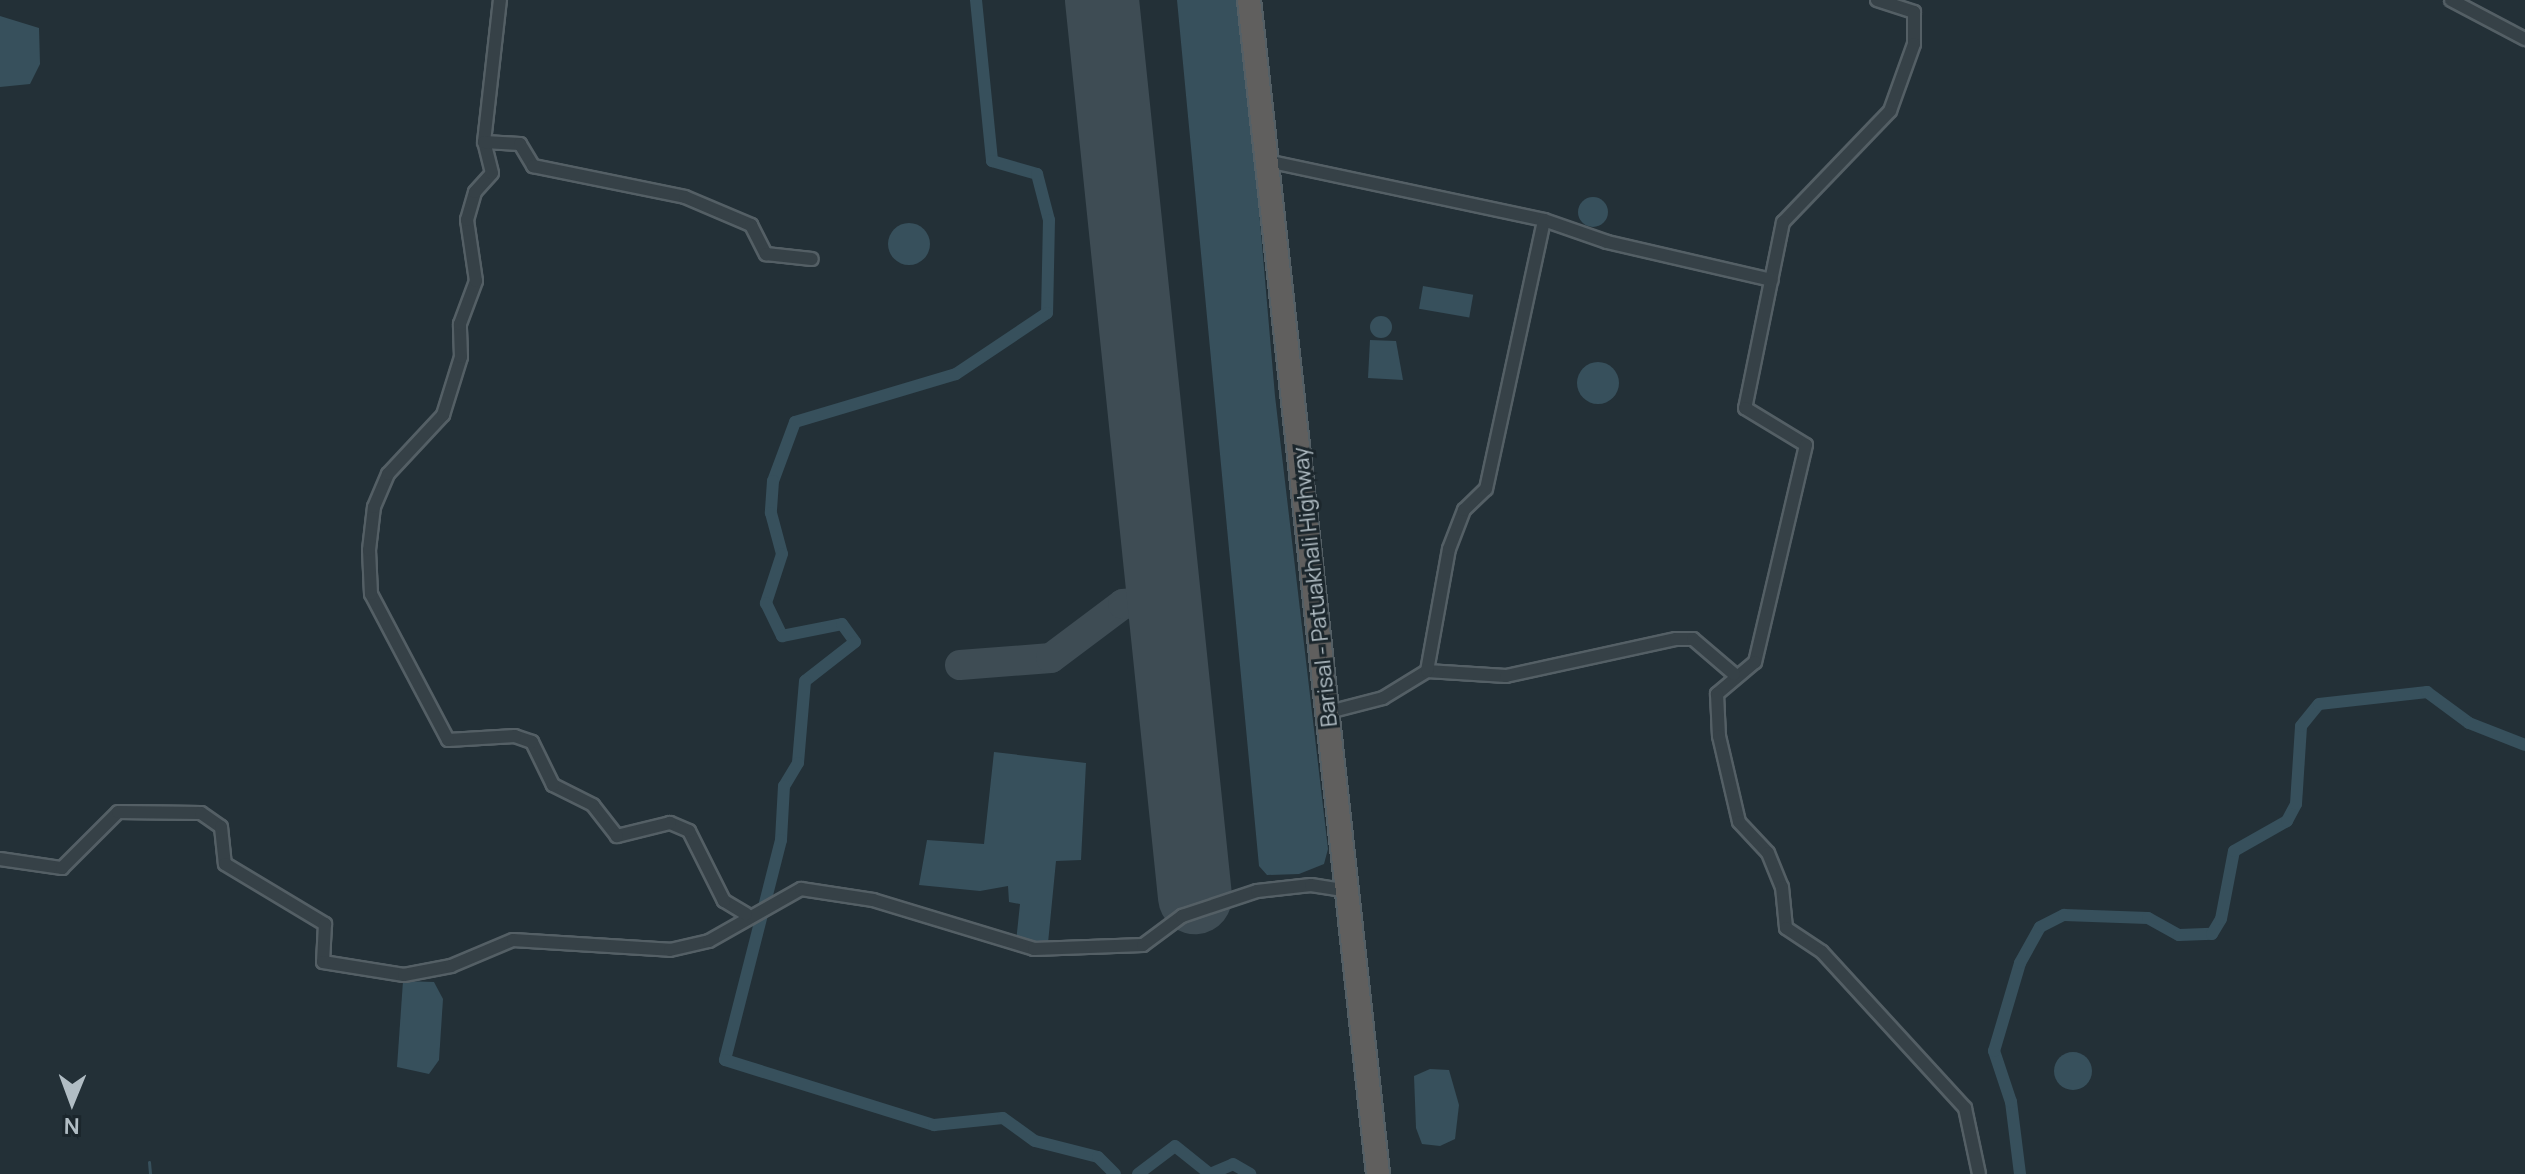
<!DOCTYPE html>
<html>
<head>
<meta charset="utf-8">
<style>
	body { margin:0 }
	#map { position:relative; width:2525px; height:1174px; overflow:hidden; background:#233037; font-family:Manrope,sans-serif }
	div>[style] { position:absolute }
	.water>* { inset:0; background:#37505c; transform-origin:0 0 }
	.round { border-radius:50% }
	.stream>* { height:3px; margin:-1.5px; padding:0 1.5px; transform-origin:1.5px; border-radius:1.5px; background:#37505c }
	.canal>* { height:12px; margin:-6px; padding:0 6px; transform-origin:6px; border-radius:6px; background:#37505c }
	.taxiway>* { height:30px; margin:-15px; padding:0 15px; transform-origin:15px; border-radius:15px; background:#3e4c54 }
	.runway>* { height:74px; margin:-37px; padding:0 37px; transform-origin:37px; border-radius:37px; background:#3e4c54 }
	.roads { filter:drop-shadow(2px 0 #545f65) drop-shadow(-2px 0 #545f65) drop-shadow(0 2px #545f65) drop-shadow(0 -2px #545f65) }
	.minor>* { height:12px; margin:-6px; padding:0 6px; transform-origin:6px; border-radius:6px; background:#364147 }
	.trunk>* { height:22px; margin:-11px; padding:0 11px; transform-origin:11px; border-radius:11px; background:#605f5e }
	span { translate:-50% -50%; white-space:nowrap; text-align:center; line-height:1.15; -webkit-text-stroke:6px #1b262c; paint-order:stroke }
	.street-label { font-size:22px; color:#b1bdc4 }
	.north { position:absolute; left:32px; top:1062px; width:80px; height:80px; -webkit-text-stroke:6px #1b262c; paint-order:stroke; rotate:181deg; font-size:22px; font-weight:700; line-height:32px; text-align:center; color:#b1bdc4 }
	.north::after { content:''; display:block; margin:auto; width:28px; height:36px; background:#b1bdc4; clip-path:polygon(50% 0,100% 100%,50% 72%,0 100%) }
</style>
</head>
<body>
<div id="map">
	<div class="water">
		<i style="clip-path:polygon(1177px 0,1241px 0,1275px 396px,1328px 849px,1324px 864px,1299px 874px,1267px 875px,1259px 866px)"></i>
		<i style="clip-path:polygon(0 16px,39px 28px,40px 64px,30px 84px,0 87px)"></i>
		<i class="round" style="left:1578px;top:197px;width:30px;height:30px"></i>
		<i class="round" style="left:888px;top:223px;width:42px;height:42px"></i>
		<i style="left:1423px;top:286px;width:51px;height:23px;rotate:10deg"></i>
		<i class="round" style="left:1370px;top:316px;width:22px;height:22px"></i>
		<i style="clip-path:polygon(1370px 340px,1396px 341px,1403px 380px,1368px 378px)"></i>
		<i class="round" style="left:1577px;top:362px;width:42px;height:42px"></i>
		<i style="clip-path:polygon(994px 752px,1086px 763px,1081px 860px,1056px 861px,1048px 943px,1016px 942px,1020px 904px,1009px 902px,1008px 886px,980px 891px,919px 885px,927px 840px,984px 844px)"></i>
		<i style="clip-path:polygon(403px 981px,434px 982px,443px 999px,439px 1060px,429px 1074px,397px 1067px)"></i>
		<i class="round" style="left:2054px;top:1052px;width:38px;height:38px"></i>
		<i style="clip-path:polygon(1430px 1069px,1449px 1070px,1459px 1105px,1455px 1139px,1440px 1146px,1422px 1144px,1416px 1128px,1414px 1076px)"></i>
	</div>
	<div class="stream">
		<i style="left:149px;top:1162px;width:12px;rotate:85deg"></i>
	</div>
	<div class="canal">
		<i style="left:976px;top:0;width:162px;rotate:84.3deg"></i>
		<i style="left:992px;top:161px;width:47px;rotate:16.1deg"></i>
		<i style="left:1037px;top:174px;width:48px;rotate:75.4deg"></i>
		<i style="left:1049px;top:220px;width:93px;rotate:91.2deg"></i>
		<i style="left:1047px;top:313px;width:110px;rotate:146.2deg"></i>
		<i style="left:956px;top:374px;width:168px;rotate:163.4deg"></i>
		<i style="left:795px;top:422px;width:63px;rotate:110.4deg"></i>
		<i style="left:773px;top:481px;width:32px;rotate:94deg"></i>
		<i style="left:771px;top:513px;width:42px;rotate:75deg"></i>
		<i style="left:782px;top:554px;width:52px;rotate:108.1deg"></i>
		<i style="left:766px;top:603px;width:37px;rotate:64deg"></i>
		<i style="left:782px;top:636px;width:61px;rotate:-11.3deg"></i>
		<i style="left:842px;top:624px;width:22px;rotate:54deg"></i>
		<i style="left:855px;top:642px;width:63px;rotate:142deg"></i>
		<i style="left:805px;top:681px;width:82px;rotate:94.9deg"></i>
		<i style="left:798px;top:763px;width:27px;rotate:121deg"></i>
		<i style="left:784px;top:786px;width:54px;rotate:93.2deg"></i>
		<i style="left:781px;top:840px;width:227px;rotate:104.3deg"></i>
		<i style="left:725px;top:1060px;width:219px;rotate:17.3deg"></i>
		<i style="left:934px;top:1125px;width:69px;rotate:-5.8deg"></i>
		<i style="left:1003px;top:1118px;width:39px;rotate:36deg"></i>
		<i style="left:1035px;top:1141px;width:65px;rotate:14.3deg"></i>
		<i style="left:1098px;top:1157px;width:24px;rotate:45deg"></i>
		<i style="left:1138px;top:1174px;width:46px;rotate:-37.1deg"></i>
		<i style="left:1175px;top:1146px;width:45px;rotate:38.7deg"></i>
		<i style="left:1210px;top:1174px;width:25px;rotate:-23deg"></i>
		<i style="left:1233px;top:1164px;width:20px;rotate:30deg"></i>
		<i style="left:2020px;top:1174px;width:73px;rotate:-97.1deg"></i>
		<i style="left:2011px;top:1102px;width:54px;rotate:-108.4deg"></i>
		<i style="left:1994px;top:1051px;width:92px;rotate:-73.5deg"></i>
		<i style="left:2020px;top:963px;width:41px;rotate:-60.9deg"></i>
		<i style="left:2040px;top:927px;width:27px;rotate:-27deg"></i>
		<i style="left:2064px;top:915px;width:84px;rotate:2deg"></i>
		<i style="left:2148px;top:918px;width:35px;rotate:29deg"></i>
		<i style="left:2179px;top:935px;width:33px;rotate:-2deg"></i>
		<i style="left:2212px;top:934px;width:17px;rotate:-59deg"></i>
		<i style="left:2221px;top:919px;width:69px;rotate:-79.2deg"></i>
		<i style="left:2234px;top:851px;width:61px;rotate:-29.5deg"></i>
		<i style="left:2287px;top:821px;width:19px;rotate:-62deg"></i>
		<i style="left:2296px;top:804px;width:78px;rotate:-86.3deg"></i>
		<i style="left:2301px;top:726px;width:28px;rotate:-51deg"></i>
		<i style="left:2319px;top:704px;width:109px;rotate:-6.3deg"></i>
		<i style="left:2427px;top:692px;width:52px;rotate:36.4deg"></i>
		<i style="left:2469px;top:723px;width:60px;rotate:21.4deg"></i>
	</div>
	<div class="taxiway">
		<i style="left:960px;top:665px;width:91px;rotate:-4.4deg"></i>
		<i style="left:1051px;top:658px;width:90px;rotate:-36.9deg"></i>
		<i style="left:1123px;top:604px;width:41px;rotate:-5.6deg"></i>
	</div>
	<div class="runway">
		<i style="left:1102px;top:0;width:902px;rotate:84.08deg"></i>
	</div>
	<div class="roads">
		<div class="minor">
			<i style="left:1877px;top:0;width:39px;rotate:18deg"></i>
			<i style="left:1914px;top:12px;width:32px;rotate:90deg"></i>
			<i style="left:1914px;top:44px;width:71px;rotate:109.7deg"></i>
			<i style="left:1890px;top:111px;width:154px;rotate:133.9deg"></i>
			<i style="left:1783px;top:222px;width:190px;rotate:101.5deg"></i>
			<i style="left:1745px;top:408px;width:71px;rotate:31.2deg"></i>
			<i style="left:1806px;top:445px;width:223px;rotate:103.2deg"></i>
			<i style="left:1755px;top:662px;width:50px;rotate:139.9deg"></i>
			<i style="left:1717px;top:694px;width:42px;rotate:87.3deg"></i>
			<i style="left:1719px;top:736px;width:88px;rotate:76.9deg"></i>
			<i style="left:1739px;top:822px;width:42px;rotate:46.9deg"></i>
			<i style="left:1768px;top:853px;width:37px;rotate:68deg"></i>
			<i style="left:1782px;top:887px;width:41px;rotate:84.4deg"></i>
			<i style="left:1786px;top:928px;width:43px;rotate:33.7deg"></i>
			<i style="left:1822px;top:952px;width:212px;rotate:47.5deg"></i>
			<i style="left:1965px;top:1108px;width:67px;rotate:78deg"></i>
			<i style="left:2451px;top:0;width:84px;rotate:27.8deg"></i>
			<i style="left:484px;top:142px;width:143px;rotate:-83.6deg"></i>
			<i style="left:1267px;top:161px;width:283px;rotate:12deg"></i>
			<i style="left:1544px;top:220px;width:67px;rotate:19.2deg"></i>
			<i style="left:1607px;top:242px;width:169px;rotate:13deg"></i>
			<i style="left:1427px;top:671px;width:79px;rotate:3.6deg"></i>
			<i style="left:1506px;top:676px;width:174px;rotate:-12.3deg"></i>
			<i style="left:1676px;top:639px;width:17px"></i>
			<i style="left:1693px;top:639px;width:54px;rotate:40.5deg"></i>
			<i style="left:1329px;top:712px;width:56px;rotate:-14.5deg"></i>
			<i style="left:1383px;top:698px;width:52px;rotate:-31.5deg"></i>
			<i style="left:1427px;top:671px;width:124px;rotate:-79.8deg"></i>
			<i style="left:1449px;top:549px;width:42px;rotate:-69deg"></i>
			<i style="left:1464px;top:510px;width:30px;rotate:-44deg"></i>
			<i style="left:1486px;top:489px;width:275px;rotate:-77.8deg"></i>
			<i style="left:0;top:859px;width:63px;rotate:8.3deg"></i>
			<i style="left:62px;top:868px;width:79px;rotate:-45deg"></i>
			<i style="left:118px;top:812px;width:83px;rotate:0.7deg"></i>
			<i style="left:201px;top:813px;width:24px;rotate:35deg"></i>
			<i style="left:221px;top:827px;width:37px;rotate:84deg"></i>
			<i style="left:225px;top:864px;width:117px;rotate:31deg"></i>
			<i style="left:325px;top:924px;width:38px;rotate:93deg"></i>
			<i style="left:323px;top:962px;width:82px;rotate:9.1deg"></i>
			<i style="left:404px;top:975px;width:48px;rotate:-10.8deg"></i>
			<i style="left:451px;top:966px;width:67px;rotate:-22.8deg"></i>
			<i style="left:513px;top:940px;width:157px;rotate:3.6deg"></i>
			<i style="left:670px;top:950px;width:40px;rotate:-13deg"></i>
			<i style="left:709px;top:941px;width:106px;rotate:-29.5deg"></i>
			<i style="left:801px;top:889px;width:73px;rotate:8.7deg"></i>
			<i style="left:873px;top:900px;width:168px;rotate:16.9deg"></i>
			<i style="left:1034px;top:949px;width:109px;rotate:-2.1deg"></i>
			<i style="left:1143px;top:945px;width:49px;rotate:-36.6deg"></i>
			<i style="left:1182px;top:916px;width:79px;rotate:-18.4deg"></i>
			<i style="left:1257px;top:891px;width:54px;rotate:-6.3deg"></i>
			<i style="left:1311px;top:885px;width:36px;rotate:9deg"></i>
			<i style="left:746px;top:914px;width:26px;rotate:-149deg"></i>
			<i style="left:724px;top:901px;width:78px;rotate:-116.6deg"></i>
			<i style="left:689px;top:831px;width:21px;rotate:-157deg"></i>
			<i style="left:670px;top:823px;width:55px;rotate:166.2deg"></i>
			<i style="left:617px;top:836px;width:39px;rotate:-128deg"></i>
			<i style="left:593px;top:805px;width:45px;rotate:-153.4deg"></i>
			<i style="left:553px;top:785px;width:48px;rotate:-116deg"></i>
			<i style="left:532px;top:742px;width:18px;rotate:-161deg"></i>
			<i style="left:515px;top:736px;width:67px;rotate:176.6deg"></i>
			<i style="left:448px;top:740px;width:165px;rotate:-117.8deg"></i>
			<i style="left:371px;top:594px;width:44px;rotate:-92.6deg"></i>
			<i style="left:369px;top:550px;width:43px;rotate:-83.4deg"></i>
			<i style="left:374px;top:507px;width:36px;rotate:-67deg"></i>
			<i style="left:388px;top:474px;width:81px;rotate:-47deg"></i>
			<i style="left:443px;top:415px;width:61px;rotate:-72.8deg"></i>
			<i style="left:461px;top:357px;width:33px;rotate:-92deg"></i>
			<i style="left:460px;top:324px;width:46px;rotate:-69.6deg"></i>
			<i style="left:476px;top:281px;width:62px;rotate:-98.4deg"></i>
			<i style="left:467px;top:220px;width:29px;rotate:-74deg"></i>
			<i style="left:475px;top:192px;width:25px;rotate:-48deg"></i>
			<i style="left:492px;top:173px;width:32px;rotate:-104deg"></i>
			<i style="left:484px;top:142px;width:36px;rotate:3deg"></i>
			<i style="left:520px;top:144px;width:26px;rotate:59deg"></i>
			<i style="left:533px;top:166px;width:155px;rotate:11.5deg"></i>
			<i style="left:685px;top:197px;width:72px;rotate:23deg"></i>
			<i style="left:751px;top:225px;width:33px;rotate:63deg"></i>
			<i style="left:766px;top:254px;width:46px;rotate:6.2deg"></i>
		</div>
		<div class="trunk">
			<i style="left:1249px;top:0;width:1181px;rotate:83.73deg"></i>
		</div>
	</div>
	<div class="street-label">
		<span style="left:1315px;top:587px;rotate:-96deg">Barisal - Patuakhali Highway</span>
	</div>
	<div class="north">N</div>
</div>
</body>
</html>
